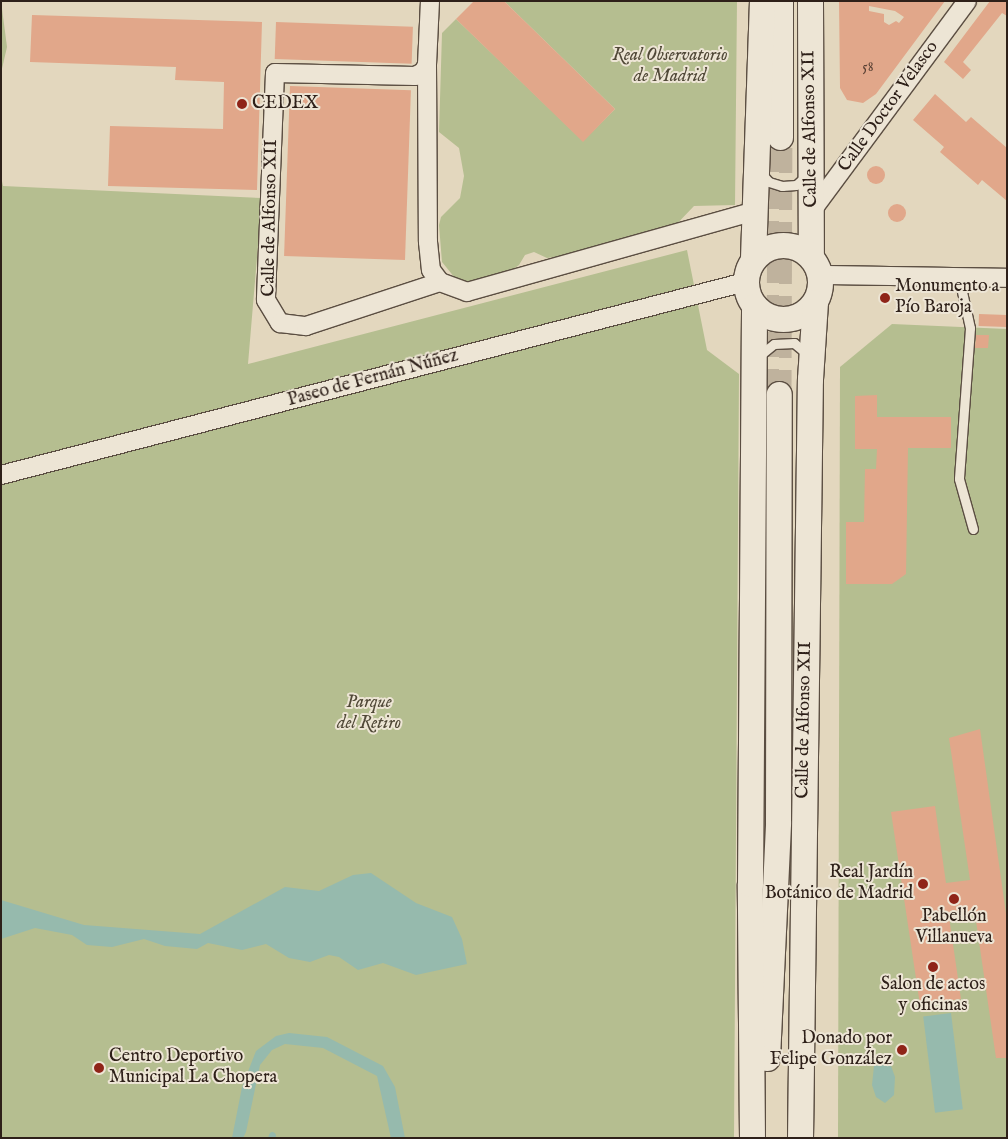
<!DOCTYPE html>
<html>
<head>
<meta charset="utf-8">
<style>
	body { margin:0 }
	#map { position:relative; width:1008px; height:1139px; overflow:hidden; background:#e3d7be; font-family:"IM FELL English",serif }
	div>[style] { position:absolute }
	.green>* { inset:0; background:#b5be90 }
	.water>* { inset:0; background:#96baad; transform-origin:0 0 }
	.stream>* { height:7px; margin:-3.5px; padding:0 3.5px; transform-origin:3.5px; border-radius:3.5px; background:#96baad }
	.building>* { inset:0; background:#e1a78a; transform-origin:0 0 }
	.round { border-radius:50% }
	.secondary-tunnel>* { height:25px; margin-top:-12.5px; transform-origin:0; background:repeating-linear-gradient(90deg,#bfb29d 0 25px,transparent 0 37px) }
	.roads { filter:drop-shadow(1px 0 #5b4e42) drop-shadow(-1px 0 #5b4e42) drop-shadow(0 1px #5b4e42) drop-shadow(0 -1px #5b4e42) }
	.lane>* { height:9px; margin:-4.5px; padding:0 4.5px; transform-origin:4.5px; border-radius:4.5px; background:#ede5d5 }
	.street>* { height:18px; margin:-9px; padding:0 9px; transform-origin:9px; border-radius:9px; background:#ede5d5 }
	.secondary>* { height:25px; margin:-12.5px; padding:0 12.5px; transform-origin:12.5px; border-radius:12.5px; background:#ede5d5 }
	.secondary>.ring { margin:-12.5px; padding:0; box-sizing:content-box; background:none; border:25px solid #ede5d5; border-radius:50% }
	.dots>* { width:14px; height:14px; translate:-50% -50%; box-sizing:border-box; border:2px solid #ede5d5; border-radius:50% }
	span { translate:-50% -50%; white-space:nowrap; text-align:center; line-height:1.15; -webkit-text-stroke:4px #ede5d5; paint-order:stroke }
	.number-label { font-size:15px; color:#5b4235 }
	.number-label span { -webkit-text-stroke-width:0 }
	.park-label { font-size:18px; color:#504837; font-style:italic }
	.poi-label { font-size:18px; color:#2e2019 }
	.left { translate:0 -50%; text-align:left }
	.right { translate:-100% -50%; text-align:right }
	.street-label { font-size:18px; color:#2e2019 }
	.frame { position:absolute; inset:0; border:2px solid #2e2019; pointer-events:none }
</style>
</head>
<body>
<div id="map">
	<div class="green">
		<i style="clip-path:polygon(1px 1px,7px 47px,1px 73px)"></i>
		<i style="clip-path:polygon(504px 1px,737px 1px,735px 205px,694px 206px,672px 229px,557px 262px,554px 257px,547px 258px,534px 252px,525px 255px,519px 265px,505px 275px,470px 283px,455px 278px,442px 262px,439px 225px,441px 217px,460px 198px,464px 176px,459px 148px,439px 132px,442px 33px,456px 19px,583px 141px,615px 109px)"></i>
		<i style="clip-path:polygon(1px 176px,3px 186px,262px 198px,248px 364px,687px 250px,707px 350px,739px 374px,734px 1138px,1px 1138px)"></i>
		<i style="clip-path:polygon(892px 324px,1007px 329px,1007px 1138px,838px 1138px,840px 367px)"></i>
	</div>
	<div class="water">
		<i style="clip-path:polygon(371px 873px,416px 903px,452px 917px,462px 939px,467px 964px,416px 975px,383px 963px,358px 970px,339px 957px,329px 955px,310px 962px,289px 958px,266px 944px,242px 950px,208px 943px,197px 949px,165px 946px,144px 939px,112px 947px,87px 945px,72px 935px,35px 928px,1px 939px,1px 900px,84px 925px,200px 934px,285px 887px,319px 891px,353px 875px)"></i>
		<i style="left:951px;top:1013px;width:97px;height:28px;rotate:83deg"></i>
		<i style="clip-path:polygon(289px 1033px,327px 1037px,383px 1066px,395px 1087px,405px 1138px,391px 1138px,377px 1076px,323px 1048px,285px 1044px,272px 1050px,260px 1065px,246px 1132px,243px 1138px,232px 1138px,242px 1087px,256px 1051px,276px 1036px)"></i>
		<i style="clip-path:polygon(883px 1060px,890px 1063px,895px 1077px,894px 1095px,885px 1103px,876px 1097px,872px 1085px,874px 1066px)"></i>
	</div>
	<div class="stream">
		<i style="left:271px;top:1138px;width:3px;rotate:-72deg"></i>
	</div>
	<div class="building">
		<i style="clip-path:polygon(474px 1px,504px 1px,615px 109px,583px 142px,456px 19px)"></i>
		<i style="clip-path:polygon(evenodd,839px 1px,945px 1px,876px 94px,863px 103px,847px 100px,840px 88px,839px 1px,869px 6px,895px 11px,904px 17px,899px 23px,896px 21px,889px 25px,884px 22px,884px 14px,869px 11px,869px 6px)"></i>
		<i style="clip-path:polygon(990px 1px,1007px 1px,1007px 16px,1002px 13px,963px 62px,971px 70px,963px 79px,944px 62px)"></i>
		<i style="clip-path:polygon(32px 15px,262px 22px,257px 190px,108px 186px,110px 126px,223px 129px,224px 82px,175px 80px,176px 67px,30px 62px)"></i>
		<i style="left:276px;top:22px;width:137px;height:37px;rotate:2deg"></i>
		<i style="left:290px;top:86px;width:121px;height:170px;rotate:2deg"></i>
		<i style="clip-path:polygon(935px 94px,966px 122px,971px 117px,1007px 148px,1007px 201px,982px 180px,978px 185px,940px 152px,944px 147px,913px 120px)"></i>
		<i class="round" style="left:867px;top:166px;width:18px;height:18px"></i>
		<i class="round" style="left:888px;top:204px;width:18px;height:18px"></i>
		<i style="left:979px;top:314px;width:28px;height:12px;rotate:2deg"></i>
		<i style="clip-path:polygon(976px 335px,989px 335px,988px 348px,975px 348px)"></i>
		<i style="clip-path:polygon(877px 395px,877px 417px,951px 417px,951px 448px,908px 448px,906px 574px,892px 584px,846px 584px,846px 522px,864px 522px,865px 469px,876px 469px,877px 449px,855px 449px,855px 396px)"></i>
		<i style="clip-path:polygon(980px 729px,1007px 921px,1007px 1058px,996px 1058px,975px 914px,949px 917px,961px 999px,920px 1005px,891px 812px,935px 806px,946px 883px,970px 880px,949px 738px)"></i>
	</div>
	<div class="secondary-tunnel">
		<i style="left:779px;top:394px;width:257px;rotate:-89.8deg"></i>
	</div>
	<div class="roads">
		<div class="lane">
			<i style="left:760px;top:172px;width:13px;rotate:48deg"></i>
			<i style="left:769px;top:182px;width:14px;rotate:17deg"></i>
			<i style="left:782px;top:186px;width:14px;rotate:-4deg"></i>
			<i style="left:796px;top:185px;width:13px;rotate:-42deg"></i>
			<i style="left:959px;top:278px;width:51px;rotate:77.6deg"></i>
			<i style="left:970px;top:328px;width:151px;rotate:94.2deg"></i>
			<i style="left:959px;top:479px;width:52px;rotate:74.4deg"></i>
			<i style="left:759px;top:356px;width:19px;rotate:-39deg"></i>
			<i style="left:774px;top:344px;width:20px;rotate:-3deg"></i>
			<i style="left:794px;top:343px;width:17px;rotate:40deg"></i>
		</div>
		<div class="street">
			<i style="left:430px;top:1px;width:64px;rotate:92.7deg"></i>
			<i style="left:427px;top:65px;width:8px;rotate:120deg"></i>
			<i style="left:423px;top:72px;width:9px;rotate:153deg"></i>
			<i style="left:415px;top:76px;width:140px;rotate:-178.8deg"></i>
			<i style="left:275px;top:73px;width:227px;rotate:92.3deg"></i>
			<i style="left:266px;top:300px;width:27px;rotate:59deg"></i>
			<i style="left:280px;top:323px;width:26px;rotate:7deg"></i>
			<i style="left:306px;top:326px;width:141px;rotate:-18.2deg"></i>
			<i style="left:440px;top:282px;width:29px;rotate:20deg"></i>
			<i style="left:467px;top:292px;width:300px;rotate:-15.7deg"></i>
			<i style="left:427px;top:65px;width:177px;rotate:89.7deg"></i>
			<i style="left:428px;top:242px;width:28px;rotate:84deg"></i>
			<i style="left:431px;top:270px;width:15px;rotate:53deg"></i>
			<i style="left:811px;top:212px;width:262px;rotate:-53.5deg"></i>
			<i style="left:820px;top:275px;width:187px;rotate:0.9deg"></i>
			<i style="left:1px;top:475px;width:769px;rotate:-14.54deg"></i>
		</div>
		<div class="secondary">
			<i style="left:810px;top:1px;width:256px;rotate:89.8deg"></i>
			<i style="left:780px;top:137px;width:136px;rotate:-90deg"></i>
			<i class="ring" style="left:746px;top:245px;width:49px;height:49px"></i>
			<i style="left:753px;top:258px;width:257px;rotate:-88deg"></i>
			<i style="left:767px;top:1058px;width:236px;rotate:-87.3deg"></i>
			<i style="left:778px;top:822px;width:428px;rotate:-89.9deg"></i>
			<i style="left:752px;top:1138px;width:254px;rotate:-90.5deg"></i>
			<i style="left:750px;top:884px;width:578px;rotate:-89.6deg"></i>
			<i style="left:800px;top:1138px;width:759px;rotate:-89.25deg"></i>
			<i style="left:810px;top:379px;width:77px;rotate:-86.3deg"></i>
		</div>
	</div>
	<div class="dots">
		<i style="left:242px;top:104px;background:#8f2418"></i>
		<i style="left:885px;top:298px;background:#8f2418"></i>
		<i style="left:923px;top:884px;background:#8f2418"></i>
		<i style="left:954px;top:899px;background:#8f2418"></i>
		<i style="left:933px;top:967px;background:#8f2418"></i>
		<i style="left:902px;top:1050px;background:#8f2418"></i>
		<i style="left:99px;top:1068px;background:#8f2418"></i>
	</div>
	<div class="number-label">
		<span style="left:868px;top:67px">58</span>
	</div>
	<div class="park-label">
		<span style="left:670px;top:67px">Real Observatorio<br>de Madrid</span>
		<span style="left:369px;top:714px">Parque<br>del Retiro</span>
	</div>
	<div class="poi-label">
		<span class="left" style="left:252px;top:104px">CEDEX</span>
		<span class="left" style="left:895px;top:298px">Monumento a<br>Pío Baroja</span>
		<span class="right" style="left:913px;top:884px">Real Jardín<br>Botánico de Madrid</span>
		<span style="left:954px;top:928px">Pabellón<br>Villanueva</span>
		<span style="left:933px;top:996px">Salon de actos<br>y oficinas</span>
		<span class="right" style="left:892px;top:1050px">Donado por<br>Felipe González</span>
		<span class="left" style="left:109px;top:1068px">Centro Deportivo<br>Municipal La Chopera</span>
	</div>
	<div class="street-label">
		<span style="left:889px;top:107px;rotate:-54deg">Calle Doctor Velasco</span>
		<span style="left:811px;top:129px;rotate:-91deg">Calle de Alfonso XII</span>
		<span style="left:271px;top:218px;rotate:-89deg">Calle de Alfonso XII</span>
		<span style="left:373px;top:379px;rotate:-15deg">Paseo de Fernán Núñez</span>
		<span style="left:805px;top:720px;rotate:-89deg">Calle de Alfonso XII</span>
	</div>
	<div class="frame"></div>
</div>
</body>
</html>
